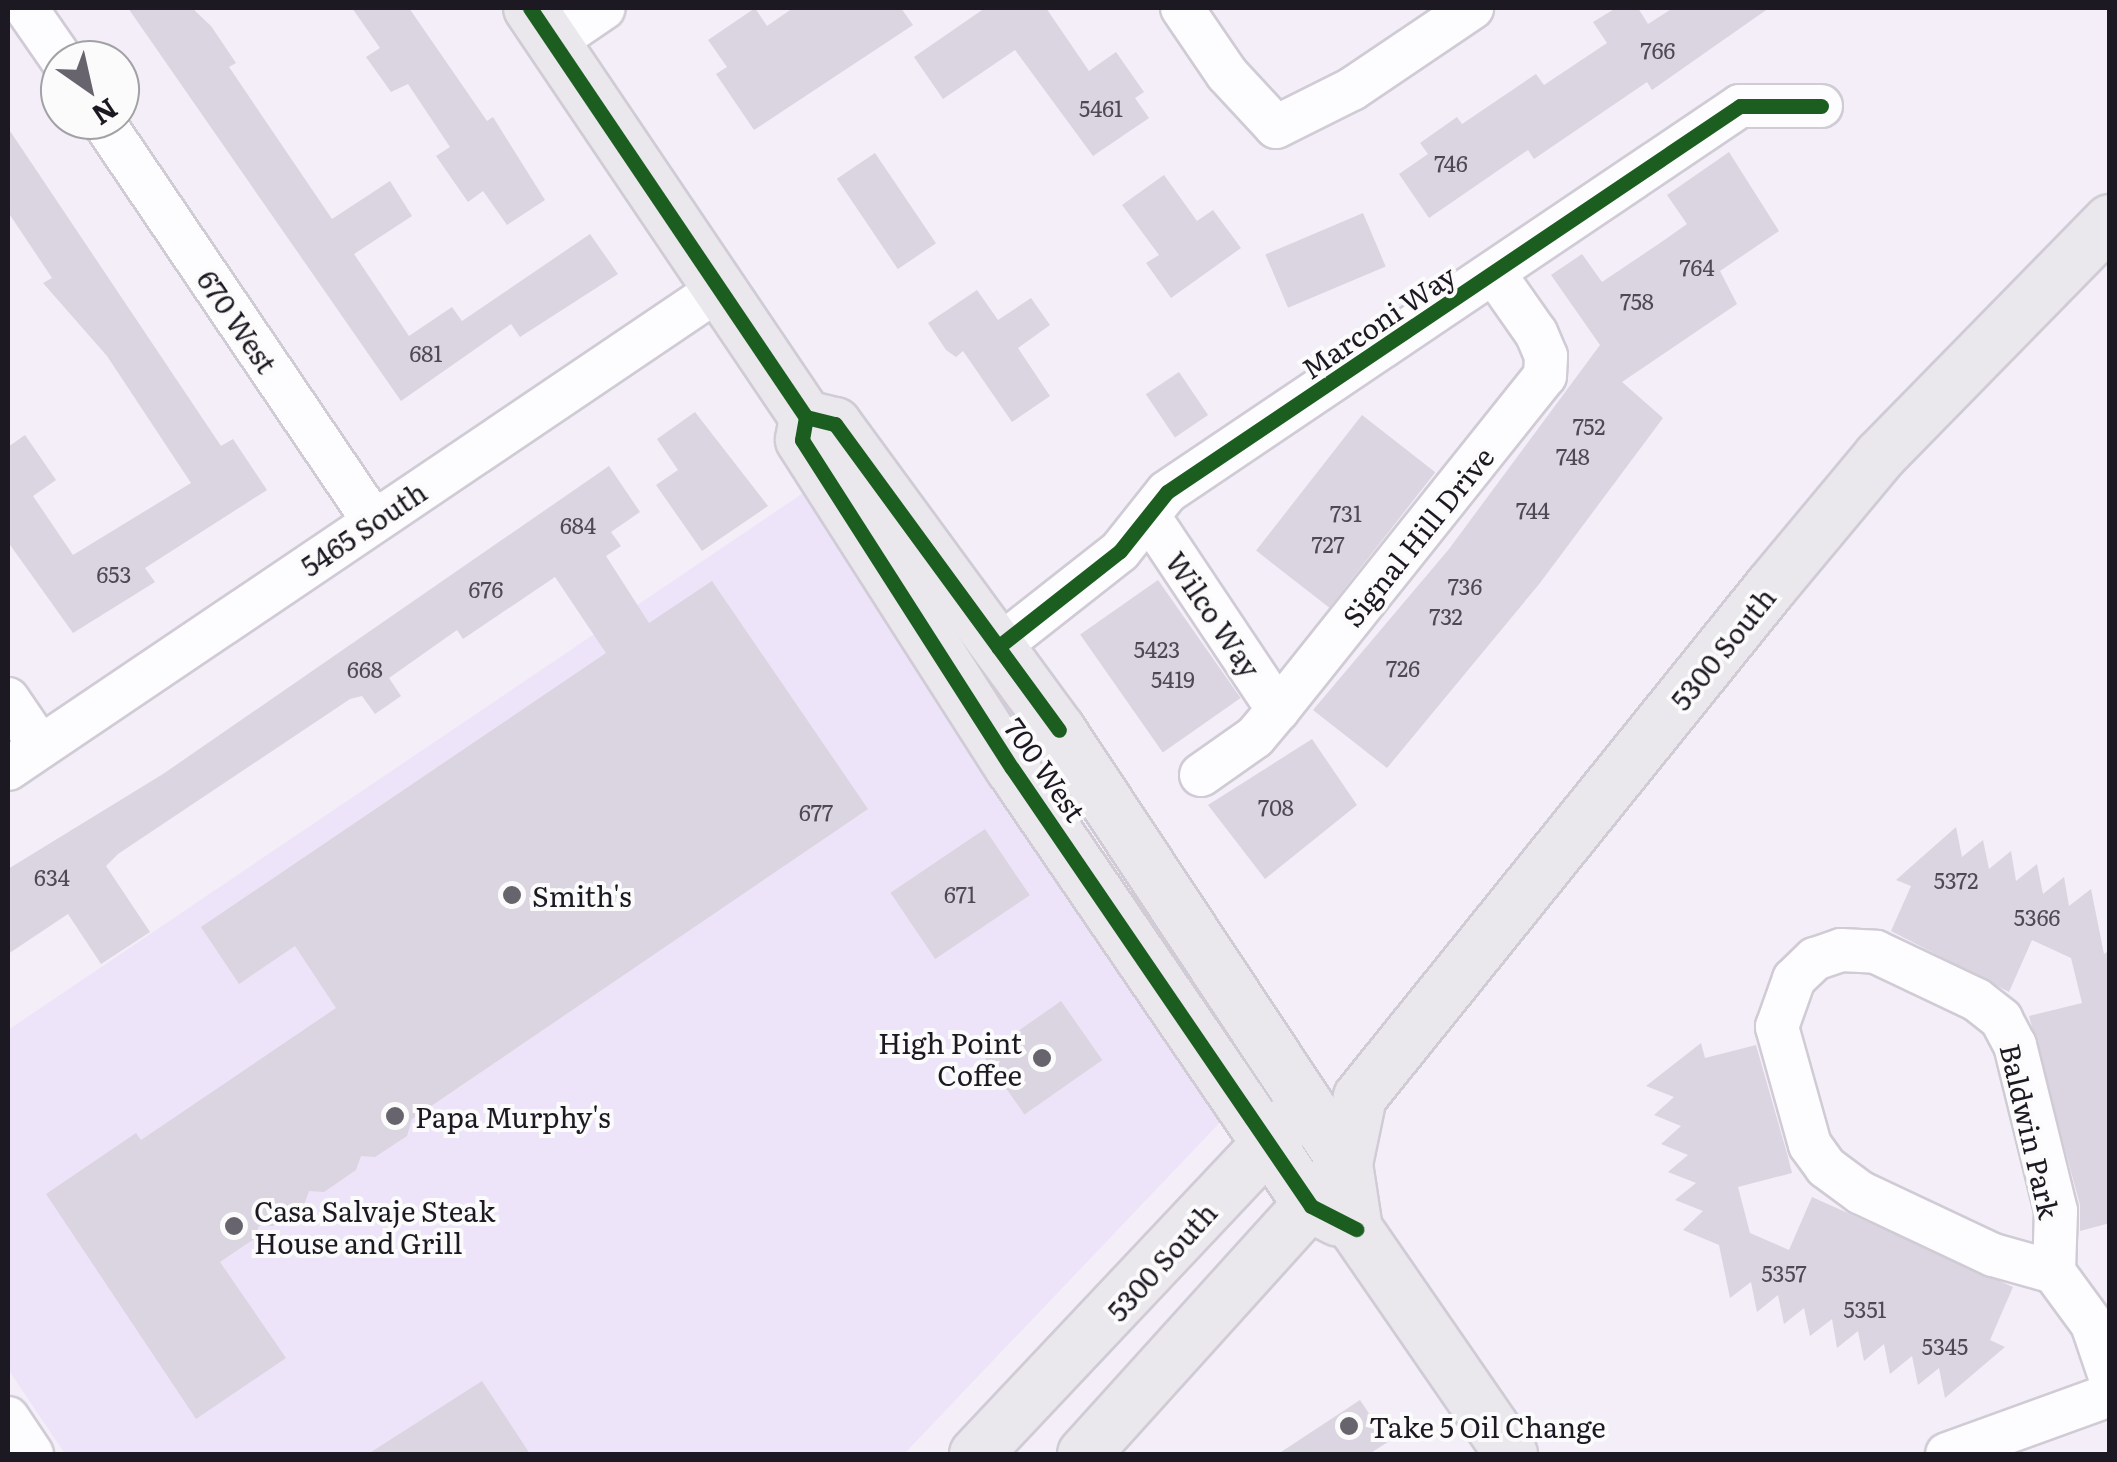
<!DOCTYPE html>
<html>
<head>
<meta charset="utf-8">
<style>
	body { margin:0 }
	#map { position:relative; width:2117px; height:1462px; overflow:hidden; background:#f3eef8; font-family:Literata,serif }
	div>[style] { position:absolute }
	.built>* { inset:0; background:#eee4f9 }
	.building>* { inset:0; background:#dad5e0; transform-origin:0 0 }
	.roads { filter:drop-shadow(2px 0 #d0cbd5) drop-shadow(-2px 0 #d0cbd5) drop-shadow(0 2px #d0cbd5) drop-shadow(0 -2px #d0cbd5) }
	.minor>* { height:42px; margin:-21px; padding:0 21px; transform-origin:21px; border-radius:21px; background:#fdfcfe }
	.major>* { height:52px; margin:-26px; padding:0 26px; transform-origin:26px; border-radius:26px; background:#eae7ed }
	.cycleway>* { height:15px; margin:-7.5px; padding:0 7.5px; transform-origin:7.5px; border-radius:7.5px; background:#1b5e20 }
	.dots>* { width:28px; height:28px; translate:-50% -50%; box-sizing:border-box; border:5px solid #fbfbfb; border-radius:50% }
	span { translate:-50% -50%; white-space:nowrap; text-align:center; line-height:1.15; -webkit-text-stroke:8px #fbfbfb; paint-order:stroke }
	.number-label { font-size:22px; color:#4e4a54 }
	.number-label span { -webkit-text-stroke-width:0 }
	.street-label { font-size:28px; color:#1d1923 }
	.poi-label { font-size:28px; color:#1d1923 }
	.left { translate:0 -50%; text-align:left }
	.right { translate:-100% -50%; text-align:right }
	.frame { position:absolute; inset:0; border:10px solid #1d1923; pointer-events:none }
	.north { position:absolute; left:40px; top:40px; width:100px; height:100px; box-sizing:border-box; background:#fbfbfb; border:2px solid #a2a1a5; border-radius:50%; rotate:146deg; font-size:28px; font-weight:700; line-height:40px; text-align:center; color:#1d1923 }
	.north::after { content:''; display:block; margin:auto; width:35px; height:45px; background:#68646e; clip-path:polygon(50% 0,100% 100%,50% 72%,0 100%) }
</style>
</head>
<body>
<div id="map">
	<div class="built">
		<i style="clip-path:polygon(812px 487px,1228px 1114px,904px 1454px,65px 1454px,8px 1369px,8px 1030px)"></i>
	</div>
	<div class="building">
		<i style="clip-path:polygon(128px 8px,192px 8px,211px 26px,236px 63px,229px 67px,332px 219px,390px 181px,412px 216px,354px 254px,409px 336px,452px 307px,462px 321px,590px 234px,618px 274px,520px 337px,511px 324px,401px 401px)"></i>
		<i style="clip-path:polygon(352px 8px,409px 8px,487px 121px,493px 117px,545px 200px,507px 225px,483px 191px,468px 202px,436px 156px,450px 147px,408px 84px,391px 92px,366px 57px,380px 48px)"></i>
		<i style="clip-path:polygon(755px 8px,767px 26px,793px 8px,901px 8px,913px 25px,754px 130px,716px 74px,727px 67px,708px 40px)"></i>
		<i style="clip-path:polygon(985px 8px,1046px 8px,1089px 71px,1116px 52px,1144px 92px,1135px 98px,1149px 118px,1093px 156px,1015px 50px,943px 99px,914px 57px)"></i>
		<i style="clip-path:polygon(1616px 8px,1638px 8px,1648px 24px,1673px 8px,1769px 8px,1652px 90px,1647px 82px,1534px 159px,1528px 150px,1429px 218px,1399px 174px,1428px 154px,1420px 143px,1457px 117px,1462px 124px,1536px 74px,1544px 85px,1607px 43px,1593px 22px)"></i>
		<i style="clip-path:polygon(8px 128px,221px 446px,233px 439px,267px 490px,145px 568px,155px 582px,73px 633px,8px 542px,8px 447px,25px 435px,56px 480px,33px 496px,73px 555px,191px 483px,107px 356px,43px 283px,52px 278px,8px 212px)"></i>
		<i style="clip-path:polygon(1729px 152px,1779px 231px,1720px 271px,1737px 304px,1622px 382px,1663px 418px,1540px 583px,1387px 768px,1313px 710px,1449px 549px,1600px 345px,1551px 275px,1582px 254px,1602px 282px,1660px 243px,1687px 224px,1667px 195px)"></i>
		<i style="left:875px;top:153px;width:109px;height:46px;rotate:56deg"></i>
		<i style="clip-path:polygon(1164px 175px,1197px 221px,1213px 210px,1241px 248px,1171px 298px,1146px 263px,1159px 255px,1122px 205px)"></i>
		<i style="left:1363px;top:213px;width:58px;height:106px;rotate:67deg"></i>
		<i style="clip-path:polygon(977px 290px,998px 320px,1031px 298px,1050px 325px,1018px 348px,1050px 396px,1012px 422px,963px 351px,956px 357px,946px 350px,928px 323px)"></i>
		<i style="left:1179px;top:372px;width:52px;height:40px;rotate:56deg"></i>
		<i style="clip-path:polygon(695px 412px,768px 506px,702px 551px,656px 485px,678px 470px,657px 439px)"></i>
		<i style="left:1362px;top:415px;width:93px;height:172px;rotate:38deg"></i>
		<i style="clip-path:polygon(609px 466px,640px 512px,611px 532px,621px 546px,606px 556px,649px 623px,712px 581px,868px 809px,412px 1119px,407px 1136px,375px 1157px,361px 1156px,356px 1170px,324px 1192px,309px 1191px,304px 1205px,273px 1226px,259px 1226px,254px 1239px,220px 1262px,286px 1358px,196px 1419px,46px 1194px,136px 1133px,141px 1140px,336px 1008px,295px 946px,239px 984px,201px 927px,606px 653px,555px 577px,463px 639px,457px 630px,389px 678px,401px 696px,375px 714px,362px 696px,350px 699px,118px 854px,106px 866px,150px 932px,101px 964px,68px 914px,8px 954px,8px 869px,163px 774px)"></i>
		<i style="left:1158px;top:580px;width:144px;height:95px;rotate:55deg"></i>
		<i style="clip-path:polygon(1312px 739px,1357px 805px,1265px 879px,1208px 805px)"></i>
		<i style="clip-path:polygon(1956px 827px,1962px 857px,1983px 840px,1989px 869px,2011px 851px,2016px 881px,2037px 864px,2043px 894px,2064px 877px,2069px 906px,2091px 889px,2104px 954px,2110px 950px,2110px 1223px,2080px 1231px,2080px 1205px,2029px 1016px,2082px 1003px,2071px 958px,2032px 940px,2009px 992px,1891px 931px,1911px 886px,1896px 880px)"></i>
		<i style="left:985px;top:829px;width:80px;height:114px;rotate:56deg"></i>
		<i style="left:1061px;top:1001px;width:72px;height:95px;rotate:55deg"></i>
		<i style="clip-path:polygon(1701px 1043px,1705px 1058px,1756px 1045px,1788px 1157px,1792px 1173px,1738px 1187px,1750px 1233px,1789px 1250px,1812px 1197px,2013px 1287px,1990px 1340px,2005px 1347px,1945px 1398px,1939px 1368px,1918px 1385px,1912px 1356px,1890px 1374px,1884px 1344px,1864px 1361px,1858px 1331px,1837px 1348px,1832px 1319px,1810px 1336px,1804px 1308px,1784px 1324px,1778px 1295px,1757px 1312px,1751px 1282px,1730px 1298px,1719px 1245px,1683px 1230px,1703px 1211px,1675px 1200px,1696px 1183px,1668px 1172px,1688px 1155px,1661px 1144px,1681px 1126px,1654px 1115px,1674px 1097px,1646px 1086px)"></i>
		<i style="clip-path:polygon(482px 1381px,530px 1454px,368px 1454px)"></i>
		<i style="clip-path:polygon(1360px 1400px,1388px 1442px,1369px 1454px,1278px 1454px)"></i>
	</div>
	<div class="roads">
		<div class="minor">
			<i style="left:26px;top:8px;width:63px;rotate:55.3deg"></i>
			<i style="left:1182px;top:8px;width:80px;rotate:55.7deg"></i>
			<i style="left:1227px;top:74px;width:72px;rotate:47.2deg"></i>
			<i style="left:1276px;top:127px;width:85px;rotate:-26.6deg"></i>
			<i style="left:1352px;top:89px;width:145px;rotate:-34deg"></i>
			<i style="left:554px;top:42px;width:60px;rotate:-34.2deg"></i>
			<i style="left:102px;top:120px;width:485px;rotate:55.9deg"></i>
			<i style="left:1150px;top:518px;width:231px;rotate:56.3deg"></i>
			<i style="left:998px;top:647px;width:155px;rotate:-38.2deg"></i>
			<i style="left:1120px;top:551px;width:75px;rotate:-51.5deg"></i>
			<i style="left:1167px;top:492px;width:691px;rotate:-33.97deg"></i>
			<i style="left:1740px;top:106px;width:81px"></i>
			<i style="left:8px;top:699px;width:57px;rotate:55.8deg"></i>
			<i style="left:8px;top:769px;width:858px;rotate:-34.02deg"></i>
			<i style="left:1201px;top:775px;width:66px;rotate:-35.1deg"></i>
			<i style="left:1255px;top:737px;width:35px;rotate:-50deg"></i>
			<i style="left:1278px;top:710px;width:428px;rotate:-51.4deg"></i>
			<i style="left:1545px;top:376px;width:20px;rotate:-87deg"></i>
			<i style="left:1546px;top:356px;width:25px;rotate:-113deg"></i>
			<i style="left:1536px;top:333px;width:73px;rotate:-125deg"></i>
			<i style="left:1841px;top:950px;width:35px;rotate:3deg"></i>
			<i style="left:1876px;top:952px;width:112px;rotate:25.4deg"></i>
			<i style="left:1977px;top:1000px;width:31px;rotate:38deg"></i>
			<i style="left:2001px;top:1019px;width:30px;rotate:62deg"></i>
			<i style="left:2015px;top:1045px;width:171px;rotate:76.1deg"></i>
			<i style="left:2056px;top:1211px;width:61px;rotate:91.9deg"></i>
			<i style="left:2054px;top:1272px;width:63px;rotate:-164.4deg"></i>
			<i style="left:1993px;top:1255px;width:146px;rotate:-154.8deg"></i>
			<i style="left:1861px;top:1193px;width:44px;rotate:-143.4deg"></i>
			<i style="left:1826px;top:1167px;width:27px;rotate:-126deg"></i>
			<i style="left:1810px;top:1145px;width:123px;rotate:-105.6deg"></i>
			<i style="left:1777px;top:1027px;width:51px;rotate:-70.5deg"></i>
			<i style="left:1794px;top:979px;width:29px;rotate:-44deg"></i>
			<i style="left:1815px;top:959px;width:28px;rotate:-19deg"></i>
			<i style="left:2054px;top:1272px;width:64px;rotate:53.8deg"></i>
			<i style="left:2092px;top:1324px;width:56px;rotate:71.2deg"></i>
			<i style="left:8px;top:1418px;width:43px;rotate:56.3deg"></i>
			<i style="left:1947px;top:1454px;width:173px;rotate:-19.9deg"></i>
		</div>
		<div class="major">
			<i style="left:530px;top:8px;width:493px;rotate:56deg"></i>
			<i style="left:806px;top:417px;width:30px;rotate:14deg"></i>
			<i style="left:835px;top:424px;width:379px;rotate:53.8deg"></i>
			<i style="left:1059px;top:730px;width:520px;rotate:56.52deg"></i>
			<i style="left:1346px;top:1164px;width:66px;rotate:81.3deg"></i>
			<i style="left:1356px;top:1229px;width:273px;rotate:55.4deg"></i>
			<i style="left:806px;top:417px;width:23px;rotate:100deg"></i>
			<i style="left:802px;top:440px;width:389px;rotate:57.4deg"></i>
			<i style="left:1012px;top:768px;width:530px;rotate:55.68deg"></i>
			<i style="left:1311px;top:1206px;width:30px;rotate:27deg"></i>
			<i style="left:976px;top:1454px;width:458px;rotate:-46.7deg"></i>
			<i style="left:1084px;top:1454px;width:391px;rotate:-47.9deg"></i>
			<i style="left:1346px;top:1164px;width:68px;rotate:-78.2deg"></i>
			<i style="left:1360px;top:1097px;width:655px;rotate:-51.14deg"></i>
			<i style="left:1771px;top:587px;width:170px;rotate:-50.2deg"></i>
			<i style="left:1880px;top:456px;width:329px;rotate:-45.6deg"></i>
		</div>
	</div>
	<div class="cycleway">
		<i style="left:530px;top:8px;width:493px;rotate:56deg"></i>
		<i style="left:806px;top:417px;width:30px;rotate:14deg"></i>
		<i style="left:835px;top:424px;width:379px;rotate:53.8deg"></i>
		<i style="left:806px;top:417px;width:23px;rotate:100deg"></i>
		<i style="left:802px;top:440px;width:389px;rotate:57.4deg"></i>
		<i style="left:1012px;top:768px;width:530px;rotate:55.68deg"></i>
		<i style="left:1311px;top:1206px;width:51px;rotate:27.1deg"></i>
		<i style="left:998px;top:647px;width:155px;rotate:-38.2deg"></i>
		<i style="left:1120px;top:551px;width:75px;rotate:-51.5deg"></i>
		<i style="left:1167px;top:492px;width:691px;rotate:-33.97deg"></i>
		<i style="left:1740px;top:106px;width:81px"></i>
	</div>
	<div class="dots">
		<i style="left:512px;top:895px;background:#68646e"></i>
		<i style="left:1042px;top:1058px;background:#68646e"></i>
		<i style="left:395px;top:1116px;background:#68646e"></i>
		<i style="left:234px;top:1226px;background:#68646e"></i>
		<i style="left:1349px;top:1426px;background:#68646e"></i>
	</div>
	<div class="number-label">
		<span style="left:1658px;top:50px">766</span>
		<span style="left:1101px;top:108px">5461</span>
		<span style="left:1451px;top:163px">746</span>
		<span style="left:1697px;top:267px">764</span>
		<span style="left:1637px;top:301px">758</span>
		<span style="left:426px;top:353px">681</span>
		<span style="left:1589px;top:426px">752</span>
		<span style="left:1573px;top:456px">748</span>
		<span style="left:1533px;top:510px">744</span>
		<span style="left:1346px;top:513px">731</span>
		<span style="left:578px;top:525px">684</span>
		<span style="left:1328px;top:544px">727</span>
		<span style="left:114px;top:574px">653</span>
		<span style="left:1465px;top:586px">736</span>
		<span style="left:486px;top:589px">676</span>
		<span style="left:1446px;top:616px">732</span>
		<span style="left:1157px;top:649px">5423</span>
		<span style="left:1403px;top:668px">726</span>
		<span style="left:365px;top:669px">668</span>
		<span style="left:1173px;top:679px">5419</span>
		<span style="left:1276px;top:807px">708</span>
		<span style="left:816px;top:812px">677</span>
		<span style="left:52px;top:877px">634</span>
		<span style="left:1956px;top:880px">5372</span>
		<span style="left:960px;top:894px">671</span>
		<span style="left:2037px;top:917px">5366</span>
		<span style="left:1784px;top:1273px">5357</span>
		<span style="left:1865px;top:1309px">5351</span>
		<span style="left:1945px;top:1346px">5345</span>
	</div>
	<div class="street-label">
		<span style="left:238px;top:321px;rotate:56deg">670 West</span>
		<span style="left:1378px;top:321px;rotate:-34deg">Marconi Way</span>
		<span style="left:363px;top:528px;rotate:-34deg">5465 South</span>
		<span style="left:1417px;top:536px;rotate:-51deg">Signal Hill Drive</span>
		<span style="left:1214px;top:614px;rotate:56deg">Wilco Way</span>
		<span style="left:1722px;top:648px;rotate:-51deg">5300 South</span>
		<span style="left:1046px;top:769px;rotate:55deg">700 West</span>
		<span style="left:2031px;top:1131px;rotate:77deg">Baldwin Park</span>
		<span style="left:1161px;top:1261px;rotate:-48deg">5300 South</span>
	</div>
	<div class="poi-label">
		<span class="left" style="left:532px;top:895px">Smith's</span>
		<span class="right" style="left:1022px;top:1058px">High Point<br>Coffee</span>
		<span class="left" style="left:415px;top:1116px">Papa Murphy's</span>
		<span class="left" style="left:254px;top:1226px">Casa Salvaje Steak<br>House and Grill</span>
		<span class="left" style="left:1369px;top:1426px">Take 5 Oil Change</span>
	</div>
	<div class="frame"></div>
	<div class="north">N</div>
</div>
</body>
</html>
